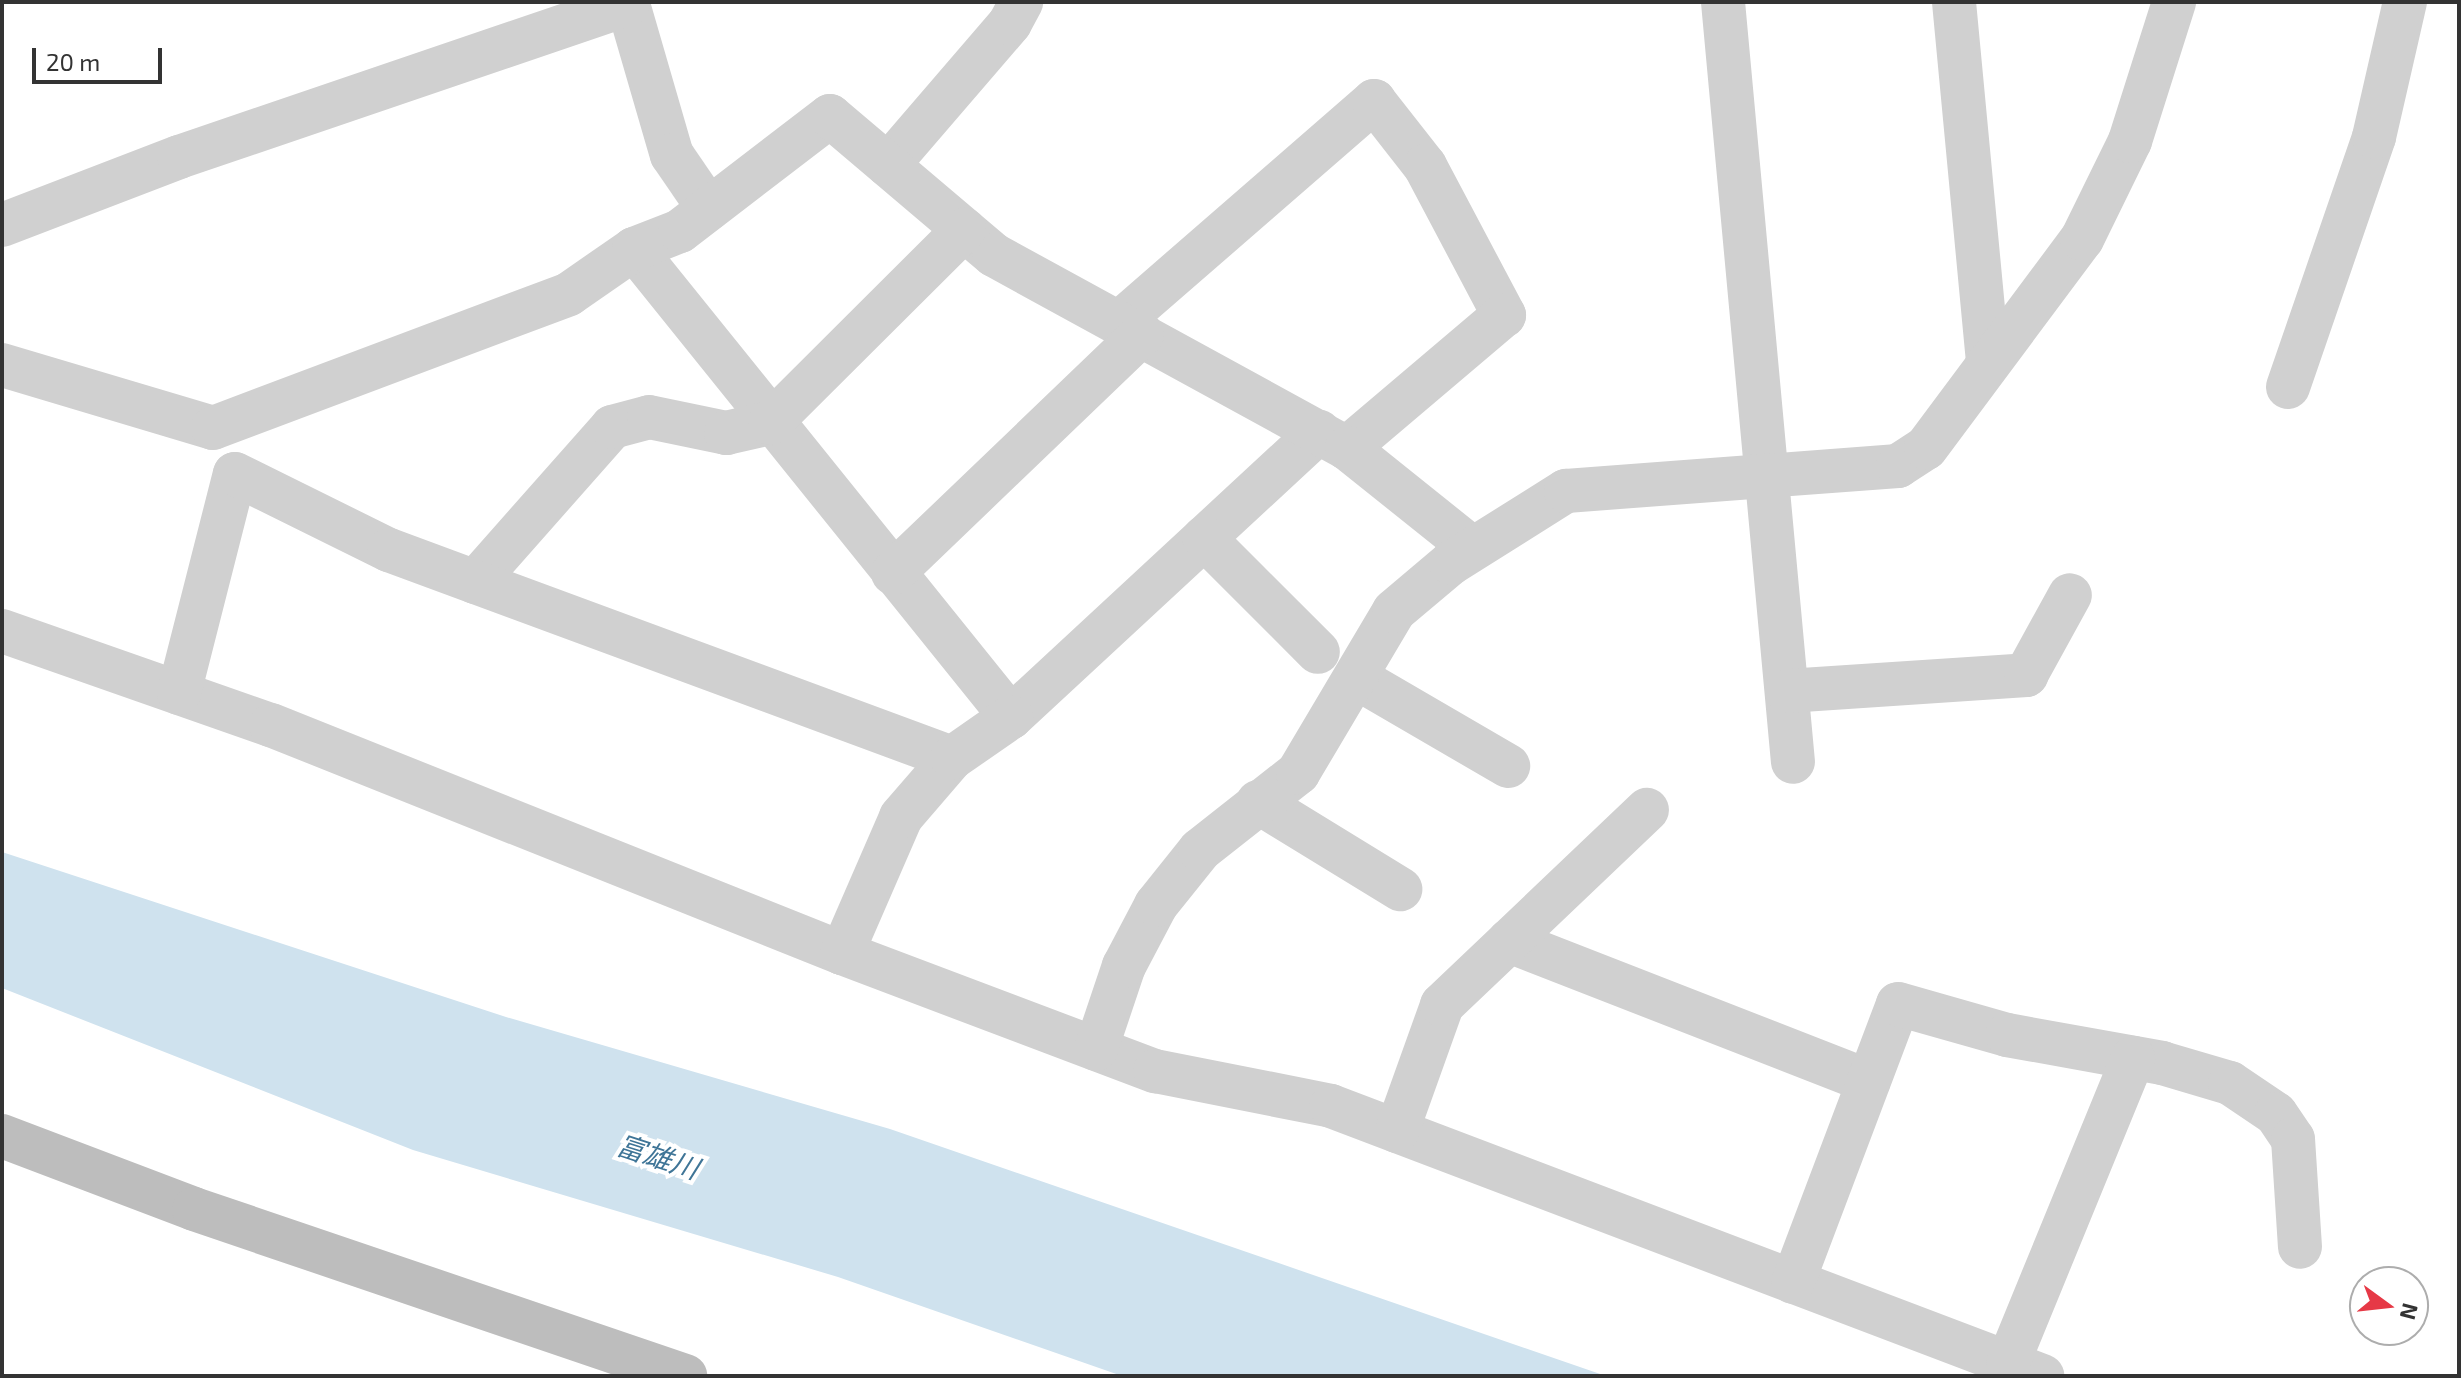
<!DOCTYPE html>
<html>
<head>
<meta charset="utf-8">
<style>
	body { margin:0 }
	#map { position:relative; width:2461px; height:1378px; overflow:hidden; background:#fff; font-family:"Exo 2","Noto Sans JP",sans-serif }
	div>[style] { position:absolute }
	.water>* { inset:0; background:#cfe2ee }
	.street>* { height:44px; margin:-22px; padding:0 22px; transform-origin:22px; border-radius:22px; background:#d0d0d0 }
	.secondary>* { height:44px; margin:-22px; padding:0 22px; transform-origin:22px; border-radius:22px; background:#bdbdbd }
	span { translate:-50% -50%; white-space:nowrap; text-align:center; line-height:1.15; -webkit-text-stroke:8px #fff; paint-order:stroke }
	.water-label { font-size:28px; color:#3f7597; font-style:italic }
	.frame { position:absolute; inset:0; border:4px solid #333; pointer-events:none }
	.north { position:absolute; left:2349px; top:1266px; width:80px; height:80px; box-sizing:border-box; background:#fff; border:2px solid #adadad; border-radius:50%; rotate:105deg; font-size:22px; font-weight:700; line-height:32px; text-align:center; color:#333 }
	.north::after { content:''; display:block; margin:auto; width:28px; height:36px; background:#e63946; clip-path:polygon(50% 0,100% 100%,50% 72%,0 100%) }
	.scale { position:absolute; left:32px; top:48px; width:130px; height:36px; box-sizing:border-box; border:4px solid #333; border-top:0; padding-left:10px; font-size:24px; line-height:28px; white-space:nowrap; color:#333; -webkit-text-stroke:6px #fff; paint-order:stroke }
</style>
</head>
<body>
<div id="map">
	<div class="water">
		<i style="clip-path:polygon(2px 852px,506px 1017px,890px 1129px,1606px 1376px,1122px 1376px,838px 1277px,413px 1150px,2px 988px)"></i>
	</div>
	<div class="street">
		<i style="left:1723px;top:2px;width:763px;rotate:84.74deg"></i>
		<i style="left:1954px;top:2px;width:363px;rotate:84.6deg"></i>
		<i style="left:628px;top:4px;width:157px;rotate:73.8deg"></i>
		<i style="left:672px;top:155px;width:65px;rotate:55.6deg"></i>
		<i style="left:888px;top:165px;width:187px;rotate:-49.3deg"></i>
		<i style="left:1010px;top:23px;width:24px;rotate:-62deg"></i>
		<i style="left:2px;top:225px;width:190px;rotate:-21deg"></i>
		<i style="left:179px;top:157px;width:474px;rotate:-18.8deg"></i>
		<i style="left:634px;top:249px;width:601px;rotate:51.15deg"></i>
		<i style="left:1011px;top:717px;width:420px;rotate:-42.8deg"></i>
		<i style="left:1120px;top:322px;width:337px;rotate:-41deg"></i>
		<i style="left:1374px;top:101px;width:83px;rotate:51.9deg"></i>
		<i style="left:1425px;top:166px;width:169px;rotate:62.1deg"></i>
		<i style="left:1504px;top:315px;width:206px;rotate:139.7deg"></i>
		<i style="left:2px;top:365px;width:220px;rotate:16.6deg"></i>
		<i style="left:213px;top:428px;width:380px;rotate:-20.6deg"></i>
		<i style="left:569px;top:294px;width:79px;rotate:-34.7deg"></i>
		<i style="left:634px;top:249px;width:49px;rotate:-21.4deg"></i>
		<i style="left:680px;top:231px;width:189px;rotate:-37.5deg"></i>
		<i style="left:830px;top:116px;width:215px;rotate:40.3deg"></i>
		<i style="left:994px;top:255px;width:402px;rotate:28.7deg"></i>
		<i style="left:1347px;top:448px;width:161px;rotate:38.7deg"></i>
		<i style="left:2288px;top:387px;width:264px;rotate:-71deg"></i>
		<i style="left:2374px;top:137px;width:139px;rotate:-77.1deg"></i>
		<i style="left:1204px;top:538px;width:161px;rotate:45deg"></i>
		<i style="left:893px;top:573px;width:345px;rotate:-43.8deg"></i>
		<i style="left:475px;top:582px;width:207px;rotate:-48.5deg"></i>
		<i style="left:612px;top:427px;width:38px;rotate:-15deg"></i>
		<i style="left:649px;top:417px;width:79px;rotate:11.7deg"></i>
		<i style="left:726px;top:433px;width:45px;rotate:-12.8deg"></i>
		<i style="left:770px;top:423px;width:274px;rotate:-44.9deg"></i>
		<i style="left:2px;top:631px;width:285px;rotate:19.3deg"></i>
		<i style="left:271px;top:725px;width:615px;rotate:21.77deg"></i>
		<i style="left:842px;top:953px;width:335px;rotate:20.7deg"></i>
		<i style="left:1155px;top:1071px;width:179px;rotate:11.2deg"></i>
		<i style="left:1331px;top:1106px;width:761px;rotate:20.79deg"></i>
		<i style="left:1357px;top:678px;width:175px;rotate:30.2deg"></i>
		<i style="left:1787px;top:691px;width:240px;rotate:-3.8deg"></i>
		<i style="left:2026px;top:675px;width:91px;rotate:-61.2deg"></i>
		<i style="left:179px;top:693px;width:226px;rotate:-75.7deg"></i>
		<i style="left:235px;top:474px;width:172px;rotate:26.3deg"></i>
		<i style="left:389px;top:550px;width:600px;rotate:20.28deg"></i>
		<i style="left:1258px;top:802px;width:167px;rotate:31.5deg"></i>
		<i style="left:1509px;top:941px;width:386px;rotate:21.3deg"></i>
		<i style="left:842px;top:953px;width:148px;rotate:-66.5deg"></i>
		<i style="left:901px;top:817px;width:78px;rotate:-49.2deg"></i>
		<i style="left:952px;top:758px;width:72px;rotate:-34.8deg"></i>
		<i style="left:1096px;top:1049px;width:88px;rotate:-71.4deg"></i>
		<i style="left:1124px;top:966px;width:69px;rotate:-62.3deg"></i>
		<i style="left:1156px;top:905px;width:70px;rotate:-51.3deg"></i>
		<i style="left:1200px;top:850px;width:125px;rotate:-38.2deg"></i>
		<i style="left:1298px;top:773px;width:188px;rotate:-59.3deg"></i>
		<i style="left:1394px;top:611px;width:75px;rotate:-40.1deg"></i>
		<i style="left:1451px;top:563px;width:136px;rotate:-32.1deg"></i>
		<i style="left:1566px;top:491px;width:333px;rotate:-4.3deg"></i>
		<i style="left:1898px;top:466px;width:33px;rotate:-33deg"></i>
		<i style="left:1926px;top:448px;width:261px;rotate:-53.3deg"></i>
		<i style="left:2082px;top:239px;width:109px;rotate:-63.9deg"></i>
		<i style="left:2130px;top:141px;width:146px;rotate:-72.4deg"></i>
		<i style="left:1397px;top:1131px;width:134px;rotate:-70.3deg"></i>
		<i style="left:1442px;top:1005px;width:283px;rotate:-43.6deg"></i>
		<i style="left:1793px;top:1282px;width:297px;rotate:-69.3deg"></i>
		<i style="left:1898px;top:1004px;width:113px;rotate:15.9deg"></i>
		<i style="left:2007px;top:1035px;width:158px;rotate:10.2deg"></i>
		<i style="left:2162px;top:1063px;width:71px;rotate:16.4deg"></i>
		<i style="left:2230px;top:1083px;width:55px;rotate:34deg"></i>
		<i style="left:2276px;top:1114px;width:30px;rotate:56deg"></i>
		<i style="left:2293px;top:1139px;width:108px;rotate:86.3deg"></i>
		<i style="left:2008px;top:1363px;width:330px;rotate:-67.7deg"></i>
	</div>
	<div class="secondary">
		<i style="left:2px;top:1136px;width:205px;rotate:20.8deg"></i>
		<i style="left:194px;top:1209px;width:519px;rotate:18.78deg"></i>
	</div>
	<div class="water-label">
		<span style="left:658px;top:1156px;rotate:18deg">富雄川</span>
	</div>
	<div class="frame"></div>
	<div class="north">N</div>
	<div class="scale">20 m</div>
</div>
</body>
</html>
